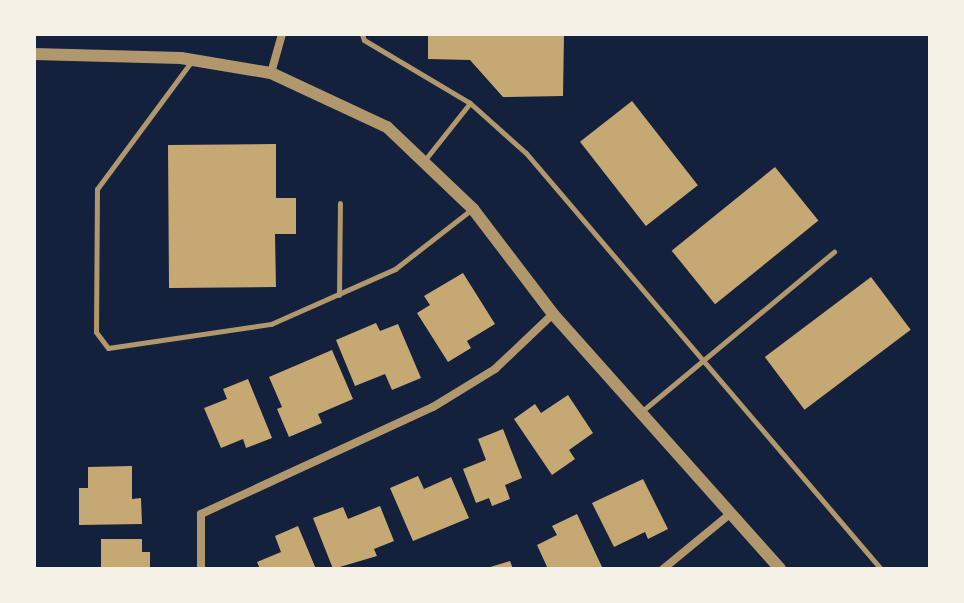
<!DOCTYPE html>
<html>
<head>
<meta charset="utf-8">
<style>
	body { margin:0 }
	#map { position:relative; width:964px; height:603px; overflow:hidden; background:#14213d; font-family:"Asap Condensed",sans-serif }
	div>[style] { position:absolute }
	.building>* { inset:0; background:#c6a872; transform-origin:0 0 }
	.service>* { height:5px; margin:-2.5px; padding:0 2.5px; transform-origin:2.5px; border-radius:2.5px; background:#b1986c }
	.minor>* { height:8px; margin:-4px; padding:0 4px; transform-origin:4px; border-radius:4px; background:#b1986c }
	.tertiary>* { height:12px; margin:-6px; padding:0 6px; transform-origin:6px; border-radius:6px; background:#b1986c }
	span { translate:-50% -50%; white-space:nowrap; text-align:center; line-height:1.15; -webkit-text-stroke:6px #f6f1e7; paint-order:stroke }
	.frame { position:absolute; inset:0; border:36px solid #f6f1e7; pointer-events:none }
</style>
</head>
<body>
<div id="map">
	<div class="building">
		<i style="clip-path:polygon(428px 34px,564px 34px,563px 96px,503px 97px,470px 60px,428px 59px)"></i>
		<i style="left:632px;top:101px;width:107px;height:66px;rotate:52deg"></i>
		<i style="clip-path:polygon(276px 144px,276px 198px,296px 198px,296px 234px,275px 234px,276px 287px,169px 288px,168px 145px)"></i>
		<i style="left:775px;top:167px;width:69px;height:133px;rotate:51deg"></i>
		<i style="clip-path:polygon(463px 273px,495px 324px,467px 341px,471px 348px,448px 362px,417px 313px,430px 305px,424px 296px)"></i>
		<i style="left:871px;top:277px;width:66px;height:133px;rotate:53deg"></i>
		<i style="clip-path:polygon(376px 323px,380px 331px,398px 324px,421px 378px,392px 390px,385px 374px,355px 386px,336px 340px)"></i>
		<i style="clip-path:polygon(332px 350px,353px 399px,318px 414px,322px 423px,289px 437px,277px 409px,282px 407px,269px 377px)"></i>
		<i style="clip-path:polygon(248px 379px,272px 438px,246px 448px,243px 439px,221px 448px,204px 408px,227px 399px,223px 389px)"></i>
		<i style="clip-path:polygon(568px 395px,593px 433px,569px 450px,575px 459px,552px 475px,514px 419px,535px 404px,541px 413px)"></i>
		<i style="clip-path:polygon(503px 429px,522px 478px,505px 485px,510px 499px,492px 506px,489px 498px,476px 503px,463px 469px,486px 460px,478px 439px)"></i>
		<i style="clip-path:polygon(132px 466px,132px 499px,141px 498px,142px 524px,79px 525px,79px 488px,88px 488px,88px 467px)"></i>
		<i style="clip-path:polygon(418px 476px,424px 489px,451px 477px,469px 518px,413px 541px,390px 488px)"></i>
		<i style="clip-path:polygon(643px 479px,668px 529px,648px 539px,645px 532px,614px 547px,592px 503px)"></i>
		<i style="clip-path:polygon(380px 506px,394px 541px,374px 549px,377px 556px,333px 569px,313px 518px,343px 507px,348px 519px)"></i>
		<i style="clip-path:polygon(577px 514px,603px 569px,548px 569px,537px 545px,557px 535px,552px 526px)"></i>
		<i style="clip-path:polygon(298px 526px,316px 569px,260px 569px,257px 562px,281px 552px,275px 536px)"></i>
		<i style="clip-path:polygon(101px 539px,142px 539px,142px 552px,150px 552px,150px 569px,101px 569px)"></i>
		<i style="clip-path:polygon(510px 561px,513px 569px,487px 569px,487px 568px)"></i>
	</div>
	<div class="service">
		<i style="left:362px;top:34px;width:6px;rotate:72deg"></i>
		<i style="left:364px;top:40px;width:123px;rotate:30.7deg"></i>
		<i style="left:470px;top:103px;width:75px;rotate:41.8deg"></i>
		<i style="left:526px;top:153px;width:547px;rotate:49.52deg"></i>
		<i style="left:191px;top:62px;width:158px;rotate:126.5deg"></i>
		<i style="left:97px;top:189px;width:143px;rotate:90.4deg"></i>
		<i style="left:96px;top:332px;width:20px;rotate:53deg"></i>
		<i style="left:108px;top:348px;width:165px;rotate:-8.4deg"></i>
		<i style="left:271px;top:324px;width:136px;rotate:-23.9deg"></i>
		<i style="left:395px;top:269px;width:98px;rotate:-37.9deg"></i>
		<i style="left:424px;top:161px;width:74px;rotate:-51.6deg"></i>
		<i style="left:339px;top:295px;width:92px;rotate:-89.4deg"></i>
		<i style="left:641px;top:412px;width:251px;rotate:-39.7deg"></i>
	</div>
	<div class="minor">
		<i style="left:271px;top:73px;width:41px;rotate:-74.2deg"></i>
		<i style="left:201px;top:569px;width:55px;rotate:-90deg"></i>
		<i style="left:201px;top:514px;width:255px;rotate:-24.8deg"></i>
		<i style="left:433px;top:407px;width:73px;rotate:-31.5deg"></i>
		<i style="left:495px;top:369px;width:80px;rotate:-43.5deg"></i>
		<i style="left:663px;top:569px;width:87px;rotate:-39.4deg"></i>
	</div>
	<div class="tertiary">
		<i style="left:34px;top:54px;width:147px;rotate:1.6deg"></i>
		<i style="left:181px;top:58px;width:91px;rotate:9.5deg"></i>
		<i style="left:271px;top:73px;width:128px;rotate:25deg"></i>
		<i style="left:387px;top:127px;width:119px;rotate:43.6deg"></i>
		<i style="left:473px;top:209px;width:132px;rotate:52.7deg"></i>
		<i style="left:553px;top:314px;width:341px;rotate:48.3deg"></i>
	</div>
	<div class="frame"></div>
</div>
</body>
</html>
